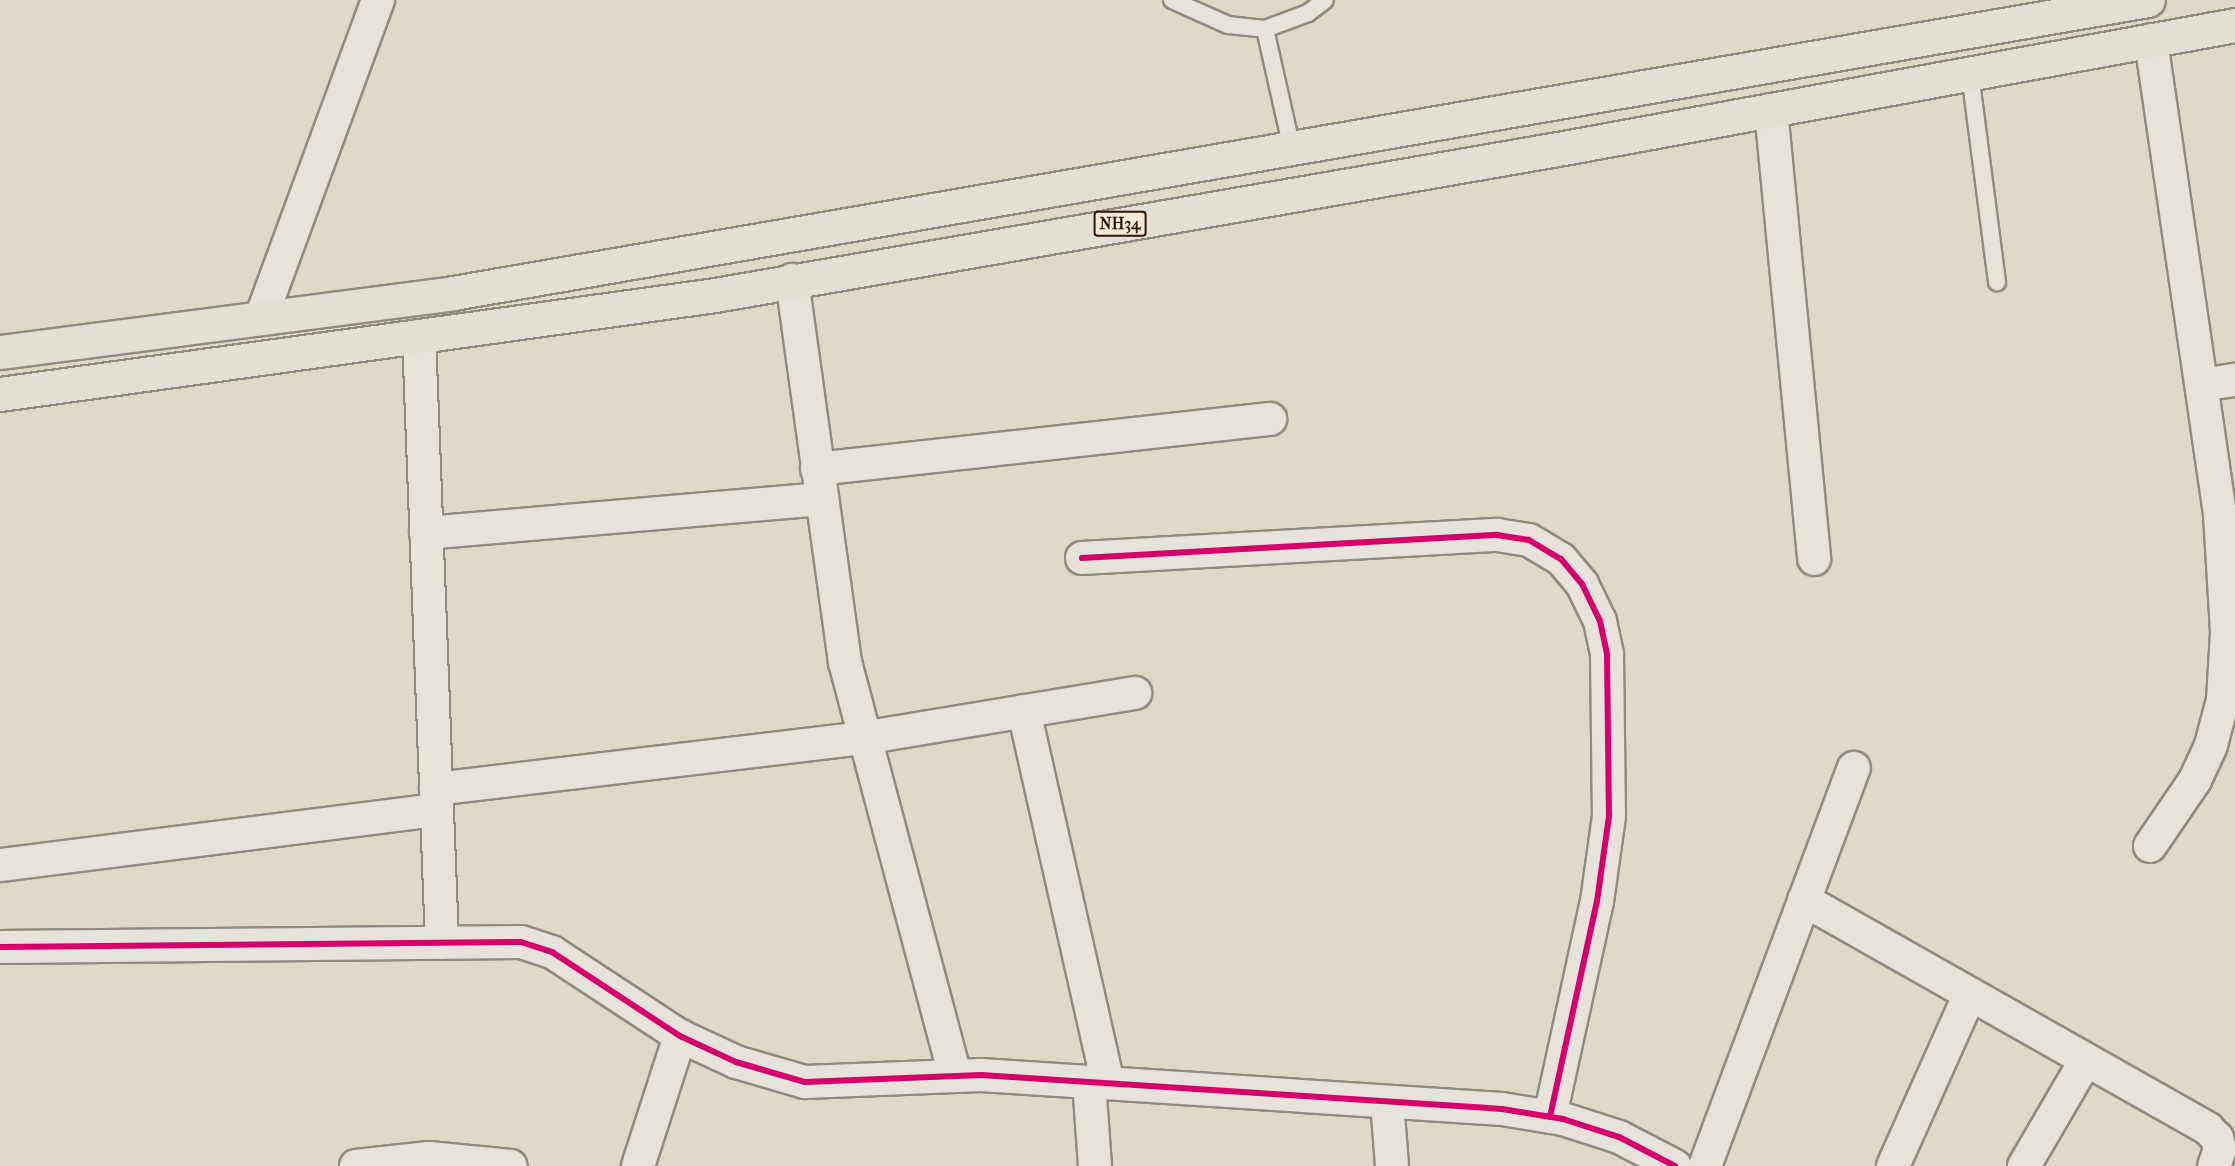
<!DOCTYPE html>
<html>
<head>
<meta charset="utf-8">
<style>
	body { margin:0 }
	#map { position:relative; width:2235px; height:1166px; overflow:hidden; background:#dfd9c8; font-family:"IM FELL French Canon",serif }
	div>[style] { position:absolute }
	.roads { filter:drop-shadow(2px 0 #918a7f) drop-shadow(-2px 0 #918a7f) drop-shadow(0 2px #918a7f) drop-shadow(0 -2px #918a7f) }
	.lane>* { height:16px; margin:-8px; padding:0 8px; transform-origin:8px; border-radius:8px; background:#e7e3db }
	.street>* { height:32px; margin:-16px; padding:0 16px; transform-origin:16px; border-radius:16px; background:#e7e3db }
	.highway>* { height:33px; margin:-16.5px; padding:0 16.5px; transform-origin:16.5px; border-radius:16.5px; background:#e2dfd5 }
	.cycleway>* { height:6px; margin:-3px; padding:0 3px; transform-origin:3px; border-radius:3px; background:#d6006c }
	span { translate:-50% -50%; white-space:nowrap; text-align:center; line-height:1.15; -webkit-text-stroke:6px #f1ead5; paint-order:stroke }
	.shield-label span { padding:2px 4px; background:#f1ead5; border:2px solid; border-radius:4px; -webkit-text-stroke-width:0 }
	.shield-label { font-size:16px; color:#2f150a; font-weight:700 }
</style>
</head>
<body>
<div id="map">
	<div class="roads">
		<div class="lane">
			<i style="left:1172px;top:0;width:61px;rotate:24.1deg"></i>
			<i style="left:1228px;top:25px;width:37px;rotate:6deg"></i>
			<i style="left:1265px;top:29px;width:123px;rotate:77.3deg"></i>
			<i style="left:1265px;top:29px;width:46px;rotate:-20.4deg"></i>
			<i style="left:1308px;top:13px;width:21px;rotate:-37deg"></i>
			<i style="left:1970px;top:74px;width:210px;rotate:82.6deg"></i>
		</div>
		<div class="street">
			<i style="left:1771px;top:110px;width:451px;rotate:84.5deg"></i>
			<i style="left:792px;top:280px;width:386px;rotate:82.1deg"></i>
			<i style="left:845px;top:662px;width:427px;rotate:75.1deg"></i>
			<i style="left:261px;top:318px;width:339px;rotate:-69.8deg"></i>
			<i style="left:419px;top:336px;width:607px;rotate:87.83deg"></i>
			<i style="left:2202px;top:385px;width:33px;rotate:-9deg"></i>
			<i style="left:817px;top:469px;width:456px;rotate:-6.3deg"></i>
			<i style="left:426px;top:533px;width:396px;rotate:-4.9deg"></i>
			<i style="left:1082px;top:558px;width:416px;rotate:-3.2deg"></i>
			<i style="left:1497px;top:535px;width:32px;rotate:9deg"></i>
			<i style="left:1529px;top:540px;width:37px;rotate:31deg"></i>
			<i style="left:1561px;top:559px;width:33px;rotate:50deg"></i>
			<i style="left:1582px;top:584px;width:41px;rotate:64.1deg"></i>
			<i style="left:1600px;top:621px;width:35px;rotate:78deg"></i>
			<i style="left:1607px;top:655px;width:161px;rotate:89.3deg"></i>
			<i style="left:1609px;top:816px;width:86px;rotate:98deg"></i>
			<i style="left:1597px;top:901px;width:221px;rotate:102.3deg"></i>
			<i style="left:1024px;top:711px;width:381px;rotate:77.3deg"></i>
			<i style="left:436px;top:789px;width:430px;rotate:-6.8deg"></i>
			<i style="left:863px;top:738px;width:276px;rotate:-9.4deg"></i>
			<i style="left:2150px;top:846px;width:80px;rotate:-55.7deg"></i>
			<i style="left:2195px;top:780px;width:38px;rotate:-65deg"></i>
			<i style="left:2211px;top:745px;width:47px;rotate:-75.1deg"></i>
			<i style="left:2223px;top:700px;width:68px;rotate:-86.6deg"></i>
			<i style="left:2227px;top:632px;width:118px;rotate:-93.4deg"></i>
			<i style="left:2220px;top:514px;width:479px;rotate:-98.3deg"></i>
			<i style="left:0;top:865px;width:440px;rotate:-7.2deg"></i>
			<i style="left:1804px;top:900px;width:464px;rotate:29.5deg"></i>
			<i style="left:2208px;top:1129px;width:13px;rotate:45deg"></i>
			<i style="left:2217px;top:1138px;width:11px;rotate:75deg"></i>
			<i style="left:2220px;top:1149px;width:18px;rotate:109deg"></i>
			<i style="left:0;top:947px;width:521px;rotate:-0.55deg"></i>
			<i style="left:521px;top:942px;width:33px;rotate:18deg"></i>
			<i style="left:552px;top:952px;width:153px;rotate:33.3deg"></i>
			<i style="left:680px;top:1036px;width:62px;rotate:24.9deg"></i>
			<i style="left:736px;top:1062px;width:72px;rotate:16.2deg"></i>
			<i style="left:805px;top:1082px;width:176px;rotate:-2.3deg"></i>
			<i style="left:981px;top:1075px;width:522px;rotate:3.73deg"></i>
			<i style="left:1502px;top:1109px;width:62px;rotate:9.3deg"></i>
			<i style="left:1563px;top:1119px;width:59px;rotate:17.8deg"></i>
			<i style="left:1619px;top:1137px;width:63px;rotate:27.4deg"></i>
			<i style="left:1089px;top:1082px;width:84px;rotate:85.9deg"></i>
			<i style="left:1387px;top:1102px;width:64px;rotate:85.5deg"></i>
			<i style="left:356px;top:1166px;width:73px;rotate:-6.3deg"></i>
			<i style="left:429px;top:1158px;width:82px;rotate:5.6deg"></i>
			<i style="left:638px;top:1166px;width:137px;rotate:-72.1deg"></i>
			<i style="left:1705px;top:1166px;width:425px;rotate:-69.5deg"></i>
			<i style="left:1893px;top:1166px;width:188px;rotate:-65.9deg"></i>
			<i style="left:2024px;top:1166px;width:123px;rotate:-59.7deg"></i>
		</div>
		<div class="highway">
			<i style="left:0;top:352px;width:457px;rotate:-7.4deg"></i>
			<i style="left:453px;top:293px;width:1720px;rotate:-9.81deg"></i>
			<i style="left:0;top:394px;width:722px;rotate:-7.88deg"></i>
			<i style="left:715px;top:295px;width:867px;rotate:-9.83deg"></i>
			<i style="left:1569px;top:147px;width:677px;rotate:-10.38deg"></i>
		</div>
	</div>
	<div class="cycleway">
		<i style="left:1082px;top:558px;width:416px;rotate:-3.2deg"></i>
		<i style="left:1497px;top:535px;width:32px;rotate:9deg"></i>
		<i style="left:1529px;top:540px;width:37px;rotate:31deg"></i>
		<i style="left:1561px;top:559px;width:33px;rotate:50deg"></i>
		<i style="left:1582px;top:584px;width:41px;rotate:64.1deg"></i>
		<i style="left:1600px;top:621px;width:35px;rotate:78deg"></i>
		<i style="left:1607px;top:655px;width:161px;rotate:89.3deg"></i>
		<i style="left:1609px;top:816px;width:86px;rotate:98deg"></i>
		<i style="left:1597px;top:901px;width:221px;rotate:102.3deg"></i>
		<i style="left:0;top:947px;width:521px;rotate:-0.55deg"></i>
		<i style="left:521px;top:942px;width:33px;rotate:18deg"></i>
		<i style="left:552px;top:952px;width:153px;rotate:33.3deg"></i>
		<i style="left:680px;top:1036px;width:62px;rotate:24.9deg"></i>
		<i style="left:736px;top:1062px;width:72px;rotate:16.2deg"></i>
		<i style="left:805px;top:1082px;width:176px;rotate:-2.3deg"></i>
		<i style="left:981px;top:1075px;width:522px;rotate:3.73deg"></i>
		<i style="left:1502px;top:1109px;width:62px;rotate:9.3deg"></i>
		<i style="left:1563px;top:1119px;width:59px;rotate:17.8deg"></i>
		<i style="left:1619px;top:1137px;width:63px;rotate:27.4deg"></i>
	</div>
	<div class="shield-label">
		<span style="left:1120px;top:224px">NH34</span>
	</div>
</div>
</body>
</html>
